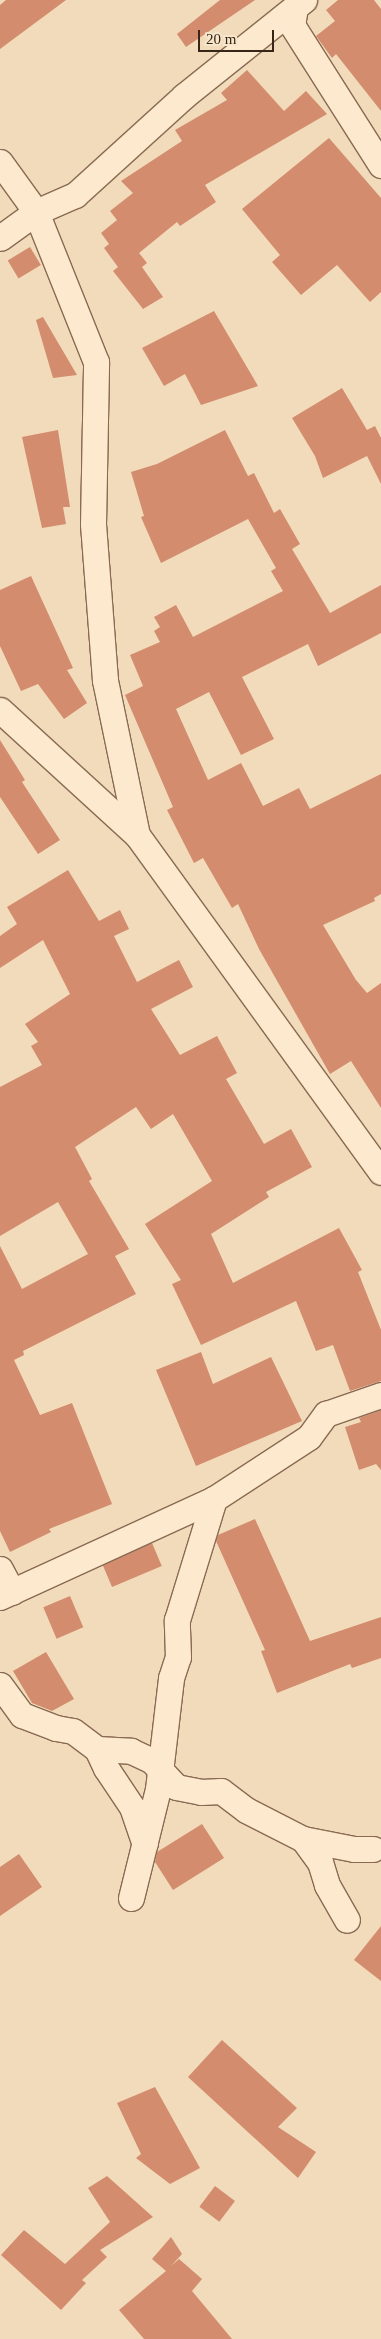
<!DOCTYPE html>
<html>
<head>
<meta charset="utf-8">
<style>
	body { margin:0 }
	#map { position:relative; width:381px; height:2339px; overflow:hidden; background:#f1dbba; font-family:"Times New Roman",serif }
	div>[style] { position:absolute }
	.building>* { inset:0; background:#d38c6d; transform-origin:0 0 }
	.roads { filter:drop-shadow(1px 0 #896a53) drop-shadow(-1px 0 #896a53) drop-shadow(0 1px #896a53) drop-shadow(0 -1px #896a53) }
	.minor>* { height:25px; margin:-12.5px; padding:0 12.5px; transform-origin:12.5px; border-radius:12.5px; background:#fce9ce }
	span { translate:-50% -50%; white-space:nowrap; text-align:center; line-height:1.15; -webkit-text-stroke:4px #f8e6ca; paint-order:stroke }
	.scale { position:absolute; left:198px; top:30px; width:76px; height:22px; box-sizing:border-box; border:2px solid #37251a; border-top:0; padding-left:6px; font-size:15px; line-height:18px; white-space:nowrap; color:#37251a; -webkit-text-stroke:4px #f8e6ca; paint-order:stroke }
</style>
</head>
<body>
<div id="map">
	<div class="building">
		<i style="clip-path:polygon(6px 0,66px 0,0 49px,0 5px)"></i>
		<i style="clip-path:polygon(220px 0,255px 0,186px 47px,177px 34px)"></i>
		<i style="clip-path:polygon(338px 0,374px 0,381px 9px,381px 111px,336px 54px,332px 58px,316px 36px,335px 21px,326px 10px)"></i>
		<i style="clip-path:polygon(247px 70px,284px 111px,306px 91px,327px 114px,205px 185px,216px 202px,180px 226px,177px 222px,139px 253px,147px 263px,142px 267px,163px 297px,143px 309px,113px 271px,118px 267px,104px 248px,109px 244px,101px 233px,117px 220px,110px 211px,133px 193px,121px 181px,182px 141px,175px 130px,227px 100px,221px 93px)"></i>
		<i style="clip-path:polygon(329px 138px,381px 198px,381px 292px,370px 302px,337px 265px,301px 295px,272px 262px,280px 255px,242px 209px)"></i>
		<i style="left:30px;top:247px;width:21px;height:26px;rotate:59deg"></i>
		<i style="clip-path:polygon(214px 311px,258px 386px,201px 405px,185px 374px,164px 386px,142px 348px)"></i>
		<i style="clip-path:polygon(43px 317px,77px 375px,53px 378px,36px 320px)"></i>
		<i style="clip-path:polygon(342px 388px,367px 430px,375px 426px,381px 438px,381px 484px,367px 456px,323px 478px,315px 456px,292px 418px)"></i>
		<i style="clip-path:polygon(58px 430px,70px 507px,63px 507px,66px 524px,42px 528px,22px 437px)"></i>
		<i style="clip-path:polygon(225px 430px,248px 476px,254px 473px,274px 513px,280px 509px,300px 544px,292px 549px,330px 613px,381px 585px,381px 633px,318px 666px,308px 644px,242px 677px,274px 739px,241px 755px,209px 692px,176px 709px,208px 780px,241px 763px,263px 806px,299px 788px,310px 809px,381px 774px,381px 894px,374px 898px,375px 901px,323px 925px,356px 980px,367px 993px,381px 983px,381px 1108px,351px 1061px,330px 1074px,259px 949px,238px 904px,232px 908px,203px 858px,194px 863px,167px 810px,173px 807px,125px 695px,143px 686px,130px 655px,160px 642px,154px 631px,160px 627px,154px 617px,176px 605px,193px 637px,283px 591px,271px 571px,276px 568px,248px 519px,161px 563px,141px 517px,144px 516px,131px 472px,157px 464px)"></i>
		<i style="clip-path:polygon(31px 576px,73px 668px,67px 670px,87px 703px,64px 719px,38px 684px,21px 691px,0 646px,0 590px)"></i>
		<i style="clip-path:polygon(0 740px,25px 780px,22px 782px,60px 840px,38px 854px,0 797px)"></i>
		<i style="clip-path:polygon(68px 870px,99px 921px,120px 910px,129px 929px,114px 936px,137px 982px,179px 960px,193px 987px,151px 1009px,180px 1055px,217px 1036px,237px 1073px,226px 1079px,264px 1144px,291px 1129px,312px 1167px,266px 1192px,269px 1197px,211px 1234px,233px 1283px,339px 1228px,362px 1270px,358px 1272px,381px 1330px,381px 1381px,350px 1391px,333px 1345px,316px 1351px,296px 1301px,201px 1345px,172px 1284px,181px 1280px,145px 1224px,212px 1181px,173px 1114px,151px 1129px,136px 1107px,75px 1147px,92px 1179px,89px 1181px,129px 1249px,115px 1256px,136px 1294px,23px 1351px,24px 1355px,14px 1360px,40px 1415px,72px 1403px,112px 1504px,49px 1529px,51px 1532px,10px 1552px,0 1531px,0 1246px,22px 1289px,88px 1254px,58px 1202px,0 1236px,0 1087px,42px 1065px,31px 1046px,38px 1042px,25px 1024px,70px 994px,43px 940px,0 968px,0 936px,17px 924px,7px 907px)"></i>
		<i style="clip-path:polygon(201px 1352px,213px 1384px,271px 1357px,302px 1421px,196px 1466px,156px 1370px)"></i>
		<i style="clip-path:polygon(381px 1410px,381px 1470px,376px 1464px,359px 1470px,345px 1427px,361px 1422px,359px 1418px)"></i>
		<i style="clip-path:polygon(255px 1519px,310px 1641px,381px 1617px,381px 1658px,352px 1668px,350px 1664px,277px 1693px,261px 1651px,265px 1650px,216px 1541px,218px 1535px)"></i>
		<i style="left:152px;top:1543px;width:25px;height:54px;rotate:67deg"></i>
		<i style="left:70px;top:1596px;width:34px;height:29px;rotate:67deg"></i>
		<i style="clip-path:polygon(46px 1652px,74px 1699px,52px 1711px,32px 1703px,13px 1671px)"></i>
		<i style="clip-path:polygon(202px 1824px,224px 1858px,173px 1890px,155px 1862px,157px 1852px)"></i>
		<i style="clip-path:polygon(19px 1854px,42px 1887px,0 1916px,0 1867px)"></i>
		<i style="clip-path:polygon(381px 1926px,381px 1981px,354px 1960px)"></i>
		<i style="clip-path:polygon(222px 2040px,297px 2108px,278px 2127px,316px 2152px,298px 2178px,188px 2077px)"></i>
		<i style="clip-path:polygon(155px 2087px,200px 2168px,170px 2184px,136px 2158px,141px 2154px,117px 2103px)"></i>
		<i style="clip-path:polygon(107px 2176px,153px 2217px,100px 2250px,107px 2257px,82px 2280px,86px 2283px,61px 2310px,1px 2255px,24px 2230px,65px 2264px,110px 2222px,88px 2188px)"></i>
		<i style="left:215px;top:2186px;width:25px;height:26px;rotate:37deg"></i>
		<i style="clip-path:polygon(171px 2237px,182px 2254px,171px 2266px,179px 2259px,202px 2279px,192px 2291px,232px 2339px,144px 2339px,119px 2310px,166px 2271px,152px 2259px)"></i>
	</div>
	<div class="roads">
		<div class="minor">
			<i style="left:295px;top:7px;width:18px;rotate:99deg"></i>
			<i style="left:292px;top:25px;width:166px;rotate:57.6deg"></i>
			<i style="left:0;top:162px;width:62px;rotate:54.2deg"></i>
			<i style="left:36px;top:212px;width:44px;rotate:144.2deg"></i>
			<i style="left:0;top:710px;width:185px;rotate:42.4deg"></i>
			<i style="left:137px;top:835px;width:416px;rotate:54.1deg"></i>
			<i style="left:137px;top:835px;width:158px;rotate:-101.7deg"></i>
			<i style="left:105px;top:680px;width:156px;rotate:-94.4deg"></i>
			<i style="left:93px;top:524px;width:162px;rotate:-88.9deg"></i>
			<i style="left:96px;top:362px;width:162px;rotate:-111.8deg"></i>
			<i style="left:36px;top:212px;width:43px;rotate:-23.6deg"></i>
			<i style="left:75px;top:195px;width:147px;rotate:-42.2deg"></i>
			<i style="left:184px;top:96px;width:154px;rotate:-38.7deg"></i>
			<i style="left:0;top:1569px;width:26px;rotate:62deg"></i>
			<i style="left:0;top:1597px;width:235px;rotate:-24.6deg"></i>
			<i style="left:214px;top:1499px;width:113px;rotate:-33.1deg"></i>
			<i style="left:309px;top:1437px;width:29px;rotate:-54deg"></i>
			<i style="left:326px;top:1414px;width:58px;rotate:-19.1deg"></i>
			<i style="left:0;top:1685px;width:37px;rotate:54deg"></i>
			<i style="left:22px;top:1715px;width:36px;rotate:21deg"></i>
			<i style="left:56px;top:1728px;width:17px;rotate:10deg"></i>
			<i style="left:73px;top:1731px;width:30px;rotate:37deg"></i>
			<i style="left:97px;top:1749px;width:34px;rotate:3deg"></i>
			<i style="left:131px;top:1751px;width:23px;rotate:25deg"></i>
			<i style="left:152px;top:1761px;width:35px;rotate:47deg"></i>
			<i style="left:176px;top:1787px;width:25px;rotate:11deg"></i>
			<i style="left:201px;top:1792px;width:20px;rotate:-3deg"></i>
			<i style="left:221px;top:1791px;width:31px;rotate:37deg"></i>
			<i style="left:246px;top:1810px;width:64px;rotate:27deg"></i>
			<i style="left:303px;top:1839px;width:52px;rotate:11.1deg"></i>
			<i style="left:354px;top:1849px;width:19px"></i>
			<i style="left:97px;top:1749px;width:21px;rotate:65deg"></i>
			<i style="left:106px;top:1768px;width:47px;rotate:56.3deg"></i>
			<i style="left:132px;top:1807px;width:39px;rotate:71deg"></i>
			<i style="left:303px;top:1839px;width:29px;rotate:54deg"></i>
			<i style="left:320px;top:1862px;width:24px;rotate:73deg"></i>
			<i style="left:327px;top:1885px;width:40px;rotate:60.3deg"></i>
			<i style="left:131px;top:1898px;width:112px;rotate:-76.1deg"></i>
			<i style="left:158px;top:1789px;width:112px;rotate:-83.3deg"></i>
			<i style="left:171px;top:1678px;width:22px;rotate:-72deg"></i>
			<i style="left:178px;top:1657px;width:37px;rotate:-92deg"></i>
			<i style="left:177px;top:1620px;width:127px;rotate:-73deg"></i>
		</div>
	</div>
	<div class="scale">20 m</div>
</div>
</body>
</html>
